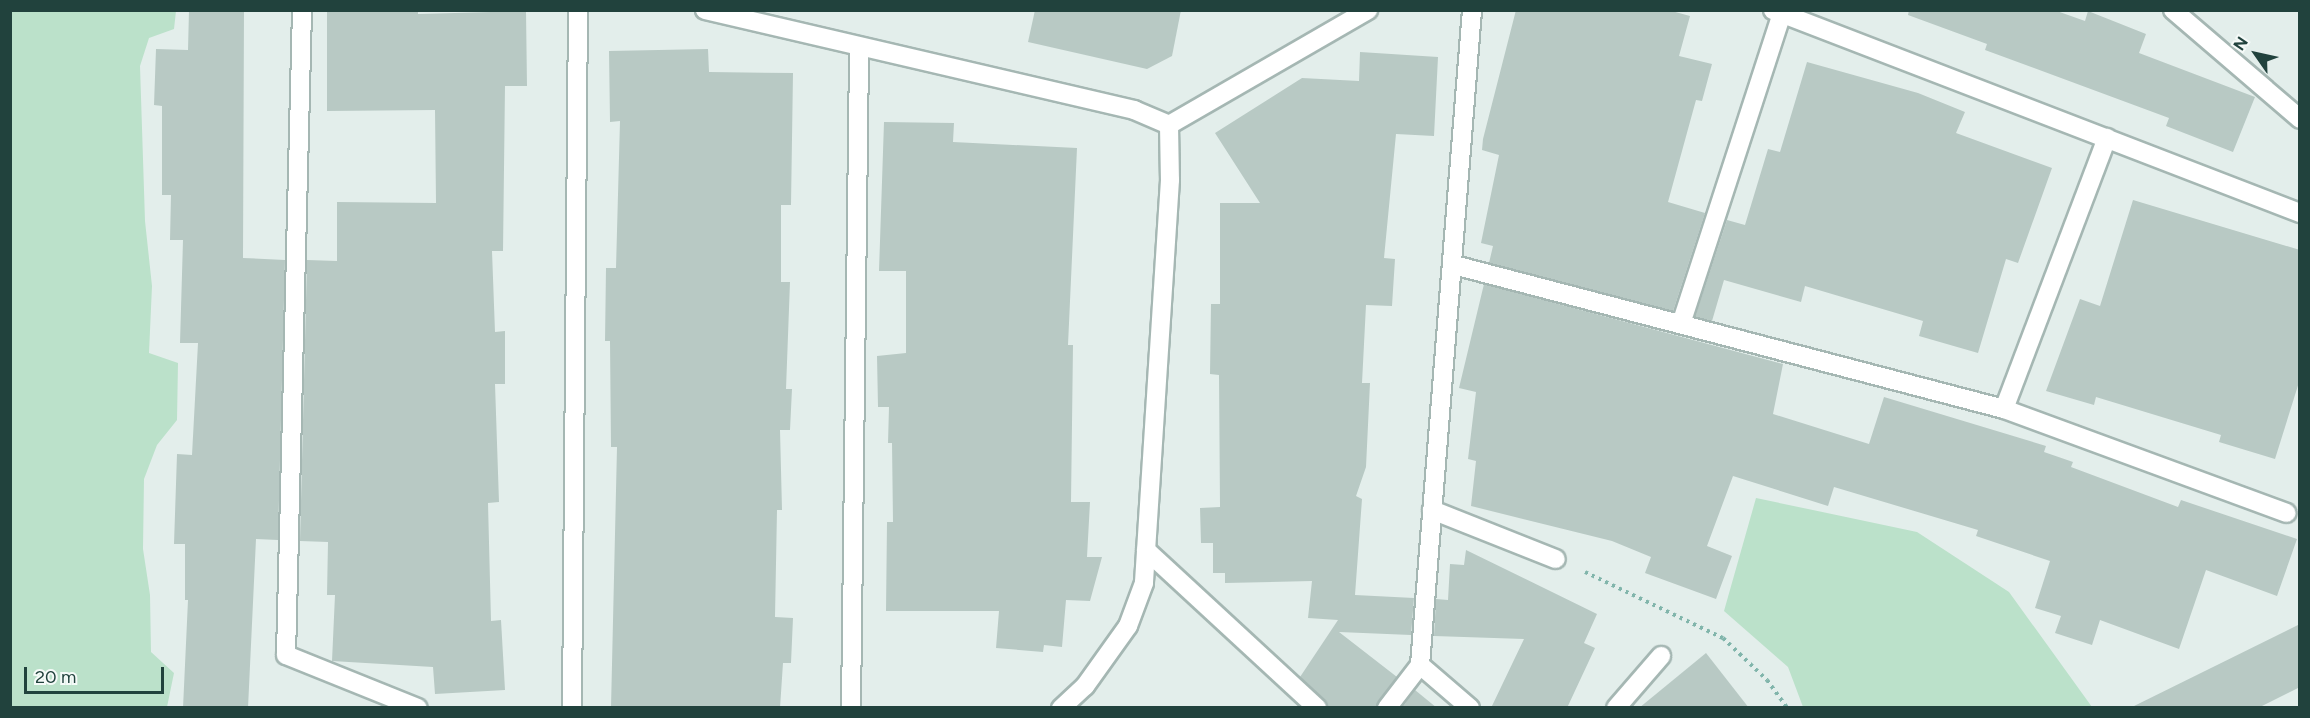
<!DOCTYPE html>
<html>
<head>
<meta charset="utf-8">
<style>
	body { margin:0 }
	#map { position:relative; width:2310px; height:718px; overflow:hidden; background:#e3eeeb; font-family:Figtree,sans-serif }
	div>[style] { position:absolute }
	.green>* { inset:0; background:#bbe1ca }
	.building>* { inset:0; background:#b8c9c4 }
	.path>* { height:4px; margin-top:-2px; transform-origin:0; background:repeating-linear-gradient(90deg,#81b5ab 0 3px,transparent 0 7.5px) }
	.roads { filter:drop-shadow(2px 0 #a5b7b3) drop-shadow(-2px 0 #a5b7b3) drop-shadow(0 2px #a5b7b3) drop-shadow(0 -2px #a5b7b3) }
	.minor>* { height:18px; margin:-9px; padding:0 9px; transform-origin:9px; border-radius:9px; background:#fff }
	.tertiary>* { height:18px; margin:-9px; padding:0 9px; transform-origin:9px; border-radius:9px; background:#fff }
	span { translate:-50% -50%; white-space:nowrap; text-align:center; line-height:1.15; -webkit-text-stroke:6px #f5faf8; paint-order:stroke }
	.frame { position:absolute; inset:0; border:12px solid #21423d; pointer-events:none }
	.north { position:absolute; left:2226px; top:24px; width:60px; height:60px; -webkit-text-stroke:4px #f5faf8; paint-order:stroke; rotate:304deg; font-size:16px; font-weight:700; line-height:24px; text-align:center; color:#21423d }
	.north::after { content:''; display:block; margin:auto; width:21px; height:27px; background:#21423d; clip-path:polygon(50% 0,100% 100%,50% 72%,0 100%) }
	.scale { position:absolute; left:24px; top:667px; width:140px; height:27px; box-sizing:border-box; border:3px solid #21423d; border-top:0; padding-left:8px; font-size:18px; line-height:21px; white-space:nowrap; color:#21423d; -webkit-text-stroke:4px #f5faf8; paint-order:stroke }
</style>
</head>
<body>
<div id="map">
	<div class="green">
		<i style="clip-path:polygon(10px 11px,176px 11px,174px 29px,149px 38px,140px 66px,145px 221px,152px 286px,149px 353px,178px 363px,177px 420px,157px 445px,144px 479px,143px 549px,150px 595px,151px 652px,174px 673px,167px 707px,11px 707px)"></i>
		<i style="clip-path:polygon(1756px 498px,1917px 532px,2009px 592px,2092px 707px,1803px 707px,1788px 667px,1724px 611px)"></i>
	</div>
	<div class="building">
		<i style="clip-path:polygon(189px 10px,244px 10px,243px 258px,285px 260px,278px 540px,256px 539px,248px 708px,183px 708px,188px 600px,185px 600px,185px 544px,174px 544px,177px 454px,192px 455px,198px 343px,180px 343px,183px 240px,170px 240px,171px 195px,162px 195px,162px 106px,154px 105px,156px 49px,188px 50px)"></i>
		<i style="clip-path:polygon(327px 10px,418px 10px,418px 14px,526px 11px,527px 86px,505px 86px,503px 251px,492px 251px,495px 332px,505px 331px,505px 384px,495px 384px,499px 502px,488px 503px,491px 621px,501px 620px,505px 690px,435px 694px,433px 667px,332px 661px,335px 595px,327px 595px,328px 542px,300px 541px,307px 260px,337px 261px,337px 202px,436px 203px,435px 110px,327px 111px)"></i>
		<i style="clip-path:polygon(1035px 10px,1181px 10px,1172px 56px,1147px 69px,1028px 42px)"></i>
		<i style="clip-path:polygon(1516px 10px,1668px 10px,1690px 16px,1679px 56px,1712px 64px,1702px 101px,1696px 100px,1668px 202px,1705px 213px,1673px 311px,1489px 263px,1493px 246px,1481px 243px,1499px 155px,1482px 150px,1483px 139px)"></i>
		<i style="clip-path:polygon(1909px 10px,2054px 10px,2085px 21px,2088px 11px,2146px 34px,2139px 53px,2255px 97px,2233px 152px,2166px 126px,2169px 118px,1985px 50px,1987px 44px,1908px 15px)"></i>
		<i style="clip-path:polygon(708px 49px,709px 72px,793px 73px,791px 205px,781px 205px,781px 282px,790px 282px,786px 389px,792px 389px,790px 430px,780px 430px,782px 510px,777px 510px,775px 617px,793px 618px,791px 663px,783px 663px,780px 708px,611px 708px,617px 447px,611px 447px,610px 341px,605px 341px,606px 268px,616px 268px,620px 121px,610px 122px,609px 51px)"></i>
		<i style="clip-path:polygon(1360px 52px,1438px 57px,1434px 136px,1396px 134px,1384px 258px,1395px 259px,1392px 306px,1366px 305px,1362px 383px,1370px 383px,1366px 467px,1356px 496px,1362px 499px,1355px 595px,1414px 598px,1411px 635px,1339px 632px,1397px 677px,1376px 708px,1328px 708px,1300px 677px,1338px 620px,1308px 618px,1312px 581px,1225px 583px,1225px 573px,1213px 573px,1213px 543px,1201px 543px,1200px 508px,1220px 507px,1219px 375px,1210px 374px,1211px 304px,1220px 304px,1220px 203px,1260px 203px,1215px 133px,1302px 78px,1359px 81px)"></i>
		<i style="clip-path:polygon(1807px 62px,1918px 93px,1965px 112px,1956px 133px,2052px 168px,2018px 263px,2006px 259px,1978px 353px,1919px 336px,1923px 321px,1805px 286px,1801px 302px,1724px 280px,1712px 321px,1695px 317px,1727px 220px,1745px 225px,1768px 149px,1780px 152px)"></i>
		<i style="clip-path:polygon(884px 122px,954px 123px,953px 142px,1077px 148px,1068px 345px,1073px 345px,1071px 502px,1090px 502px,1087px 557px,1102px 557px,1090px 601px,1066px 600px,1062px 647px,1044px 645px,1043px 652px,996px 648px,999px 611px,886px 611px,887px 522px,893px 522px,892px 443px,888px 443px,889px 407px,878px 407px,877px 356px,906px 353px,906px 271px,879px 271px)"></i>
		<i style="clip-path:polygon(2133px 200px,2300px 250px,2300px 379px,2275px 459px,2219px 442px,2221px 435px,2096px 397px,2094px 405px,2046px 391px,2080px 299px,2100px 306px)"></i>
		<i style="clip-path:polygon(1484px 284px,1783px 364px,1773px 414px,1869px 444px,1884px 397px,2046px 446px,2044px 452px,2073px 462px,2071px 467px,2178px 507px,2181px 500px,2297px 539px,2277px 596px,2206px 570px,2179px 649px,2100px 620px,2092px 645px,2055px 633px,2061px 616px,2035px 608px,2050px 561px,1976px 536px,1978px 530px,1834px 487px,1828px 506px,1733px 476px,1707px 546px,1732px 556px,1716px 599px,1645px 573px,1651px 557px,1612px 541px,1471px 506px,1476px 461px,1468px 459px,1476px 392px,1459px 388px)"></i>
		<i style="clip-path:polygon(1466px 550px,1597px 614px,1584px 643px,1595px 648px,1567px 708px,1491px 708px,1524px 639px,1434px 636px,1436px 599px,1448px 600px,1450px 564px,1464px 565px)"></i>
		<i style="clip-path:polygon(2300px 624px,2300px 687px,2258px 708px,2130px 708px)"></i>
		<i style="clip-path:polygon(1706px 653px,1749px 708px,1639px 708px)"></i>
		<i style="clip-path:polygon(1415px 690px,1437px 708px,1402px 708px)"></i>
	</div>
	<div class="path">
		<i style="left:1585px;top:572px;width:153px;rotate:25.6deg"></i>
		<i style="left:1723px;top:638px;width:61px;rotate:43.7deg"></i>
		<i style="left:1767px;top:680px;width:34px;rotate:54deg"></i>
	</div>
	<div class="roads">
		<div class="minor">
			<i style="left:302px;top:10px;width:645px;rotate:91.42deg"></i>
			<i style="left:286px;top:655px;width:142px;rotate:21.9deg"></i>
			<i style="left:1773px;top:10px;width:565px;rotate:21.07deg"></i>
			<i style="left:2173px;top:10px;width:167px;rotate:40.6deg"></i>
			<i style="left:1169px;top:125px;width:230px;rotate:-30deg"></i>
			<i style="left:1454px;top:265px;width:569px;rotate:14.67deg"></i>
			<i style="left:2004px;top:409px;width:301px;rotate:20.2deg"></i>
			<i style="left:1681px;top:324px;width:327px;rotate:-72deg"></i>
			<i style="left:2004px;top:409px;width:290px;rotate:-69.2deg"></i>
			<i style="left:1432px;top:510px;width:133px;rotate:21.6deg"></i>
			<i style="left:1146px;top:550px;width:233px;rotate:42.7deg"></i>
			<i style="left:1420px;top:665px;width:66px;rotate:40.7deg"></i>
			<i style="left:572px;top:708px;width:698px;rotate:-89.51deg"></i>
			<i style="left:851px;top:708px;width:659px;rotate:-89.3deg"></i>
			<i style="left:1387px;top:708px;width:54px;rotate:-52.5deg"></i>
			<i style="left:1420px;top:665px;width:657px;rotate:-85.46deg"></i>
			<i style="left:1616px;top:708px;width:69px;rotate:-49.1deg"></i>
		</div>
		<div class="tertiary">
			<i style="left:705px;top:10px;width:441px;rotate:13.1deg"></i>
			<i style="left:1134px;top:110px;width:38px;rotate:23deg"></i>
			<i style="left:1169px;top:125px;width:55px;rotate:89deg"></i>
			<i style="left:1170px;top:180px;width:404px;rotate:93.7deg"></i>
			<i style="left:1144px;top:583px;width:46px;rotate:110.4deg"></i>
			<i style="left:1128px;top:626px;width:74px;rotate:125.6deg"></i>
			<i style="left:1085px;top:686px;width:33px;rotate:137deg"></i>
		</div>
	</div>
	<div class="frame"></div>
	<div class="north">N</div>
	<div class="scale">20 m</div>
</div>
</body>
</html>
